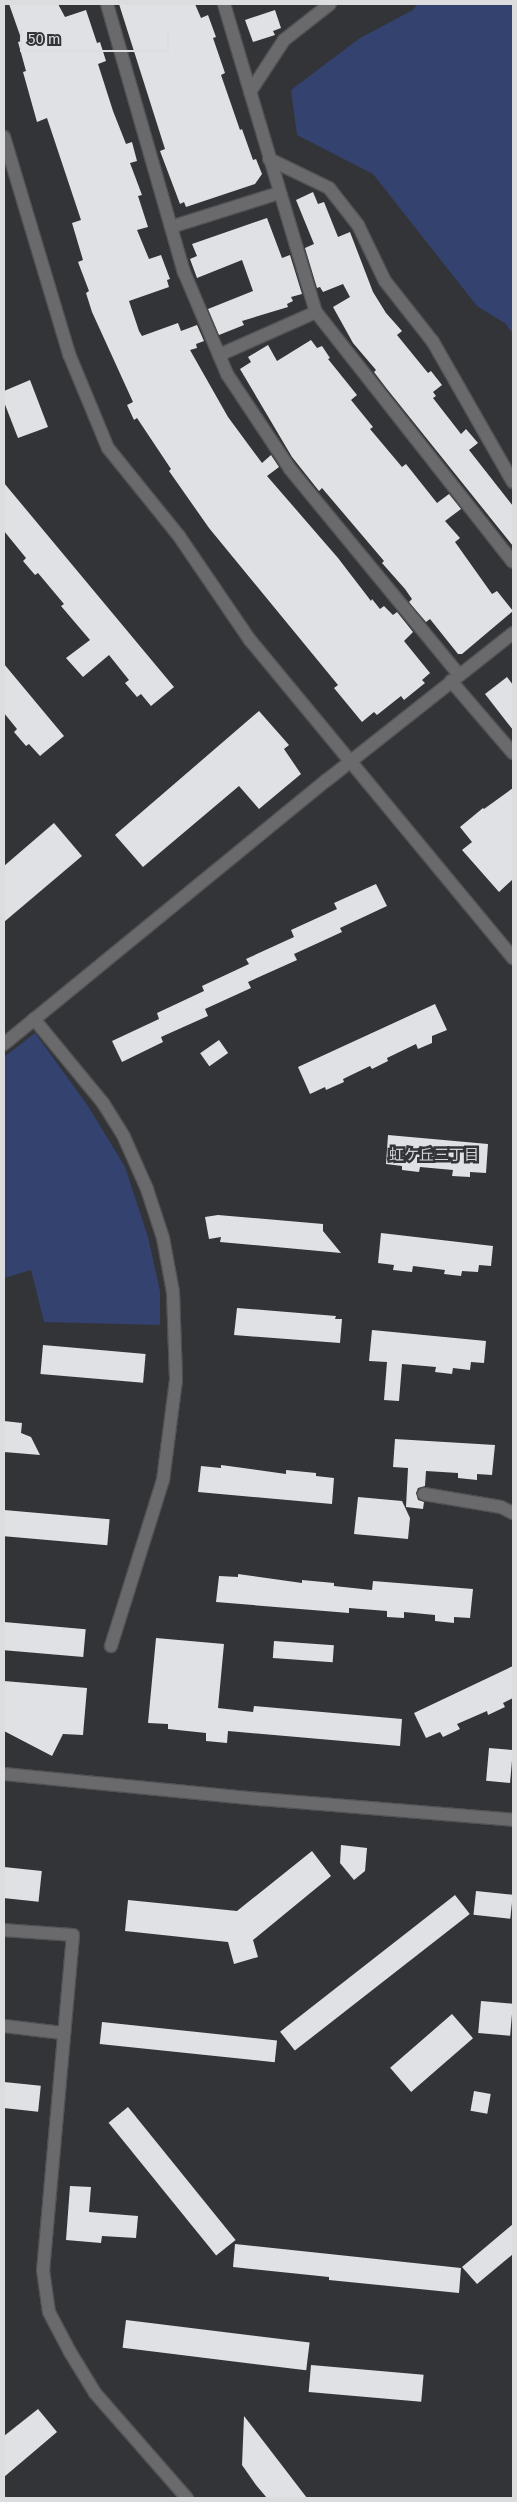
<!DOCTYPE html>
<html>
<head>
<meta charset="utf-8">
<style>
	body { margin:0 }
	#map { position:relative; width:517px; height:2502px; overflow:hidden; background:#333437; font-family:"Fira Sans","Noto Sans JP",sans-serif }
	div>[style] { position:absolute }
	.green>* { inset:0; background:#344270 }
	.building>* { inset:0; background:#e0e1e5; transform-origin:0 0 }
	.roads { filter:drop-shadow(1px 0 #515255) drop-shadow(-1px 0 #515255) drop-shadow(0 1px #515255) drop-shadow(0 -1px #515255) }
	.minor>* { height:12px; margin:-6px; padding:0 6px; transform-origin:6px; border-radius:6px; background:#6a6a6c }
	.tertiary>* { height:12px; margin:-6px; padding:0 6px; transform-origin:6px; border-radius:6px; background:#6a6a6c }
	span { translate:-50% -50%; white-space:nowrap; text-align:center; line-height:1.15; -webkit-text-stroke:5px #333437; paint-order:stroke }
	.neighbourhood-label { font-size:15px; color:#d4d5d9 }
	.frame { position:absolute; inset:0; border:5px solid #dcdddf; pointer-events:none }
	.scale { position:absolute; left:20px; top:30px; width:149px; height:22px; box-sizing:border-box; border:2px solid #dcdddf; border-top:0; padding-left:6px; font-size:15px; line-height:18px; white-space:nowrap; color:#dcdddf; -webkit-text-stroke:4px #333437; paint-order:stroke }
</style>
</head>
<body>
<div id="map">
	<div class="green">
		<i style="clip-path:polygon(417px 4px,513px 4px,513px 334px,506px 324px,477px 306px,373px 174px,297px 135px,291px 90px,360px 38px,413px 10px)"></i>
		<i style="clip-path:polygon(35px 1033px,88px 1106px,125px 1167px,148px 1237px,160px 1291px,160px 1325px,44px 1322px,31px 1270px,4px 1278px,4px 1057px)"></i>
	</div>
	<div class="building">
		<i style="clip-path:polygon(9px 4px,58px 4px,65px 17px,86px 10px,97px 43px,100px 42px,106px 61px,98px 64px,113px 111px,126px 144px,132px 142px,137px 161px,130px 163px,142px 195px,138px 196px,148px 227px,137px 230px,149px 259px,161px 255px,170px 279px,167px 280px,169px 287px,129px 301px,139px 331px,142px 336px,178px 323px,181px 331px,197px 325px,204px 341px,196px 344px,197px 348px,190px 350px,228px 417px,262px 463px,271px 455px,279px 467px,267px 476px,338px 558px,371px 601px,372px 599px,380px 609px,384px 606px,393px 615px,397px 612px,413px 632px,404px 641px,430px 673px,422px 680px,425px 683px,404px 700px,401px 696px,377px 715px,374px 712px,362px 722px,334px 688px,338px 685px,209px 528px,169px 471px,171px 469px,137px 418px,134px 420px,127px 405px,133px 402px,92px 312px,86px 293px,89px 291px,78px 262px,83px 260px,72px 223px,81px 220px,47px 118px,37px 122px,23px 72px,26px 71px,18px 42px,22px 41px)"></i>
		<i style="clip-path:polygon(119px 4px,195px 4px,201px 18px,208px 15px,216px 37px,213px 38px,225px 73px,221px 75px,240px 130px,242px 129px,253px 160px,256px 159px,262px 174px,255px 184px,186px 207px,184px 202px,180px 204px,160px 151px,165px 149px)"></i>
		<i style="clip-path:polygon(275px 10px,281px 28px,273px 31px,275px 35px,253px 42px,245px 20px)"></i>
		<i style="clip-path:polygon(313px 192px,318px 204px,324px 202px,338px 237px,350px 232px,373px 292px,386px 313px,402px 331px,397px 335px,428px 373px,431px 371px,442px 385px,433px 392px,436px 396px,433px 398px,461px 434px,466px 429px,478px 443px,469px 450px,513px 506px,513px 546px,387px 389px,374px 372px,376px 370px,353px 343px,333px 307px,350px 297px,343px 284px,323px 292px,320px 287px,317px 288px,305px 248px,314px 244px,296px 200px)"></i>
		<i style="clip-path:polygon(267px 218px,282px 258px,290px 255px,302px 294px,291px 297px,293px 301px,287px 304px,288px 307px,242px 321px,244px 325px,219px 335px,208px 309px,253px 291px,242px 260px,197px 278px,190px 259px,197px 256px,192px 244px)"></i>
		<i style="clip-path:polygon(311px 340px,317px 348px,322px 346px,330px 358px,328px 359px,357px 395px,351px 400px,373px 427px,370px 429px,402px 467px,406px 464px,437px 503px,449px 494px,461px 509px,445px 521px,460px 538px,455px 542px,492px 594px,497px 591px,513px 611px,462px 654px,458px 654px,430px 619px,426px 622px,409px 602px,412px 599px,405px 589px,382px 563px,384px 561px,322px 488px,319px 491px,292px 457px,240px 369px,251px 362px,248px 357px,268px 345px,277px 361px)"></i>
		<i style="clip-path:polygon(30px 380px,48px 427px,18px 438px,4px 402px,4px 391px)"></i>
		<i style="clip-path:polygon(4px 483px,174px 687px,151px 706px,141px 694px,137px 697px,125px 683px,129px 680px,109px 655px,83px 677px,66px 658px,90px 640px,61px 606px,64px 604px,38px 573px,35px 575px,23px 561px,26px 558px,4px 531px)"></i>
		<i style="clip-path:polygon(4px 664px,64px 736px,40px 756px,29px 744px,26px 746px,14px 732px,17px 729px,4px 713px)"></i>
		<i style="clip-path:polygon(507px 677px,513px 685px,513px 730px,485px 694px)"></i>
		<i style="clip-path:polygon(259px 711px,289px 745px,284px 749px,301px 774px,259px 809px,239px 786px,143px 867px,115px 835px)"></i>
		<i style="clip-path:polygon(513px 788px,513px 879px,499px 892px,462px 850px,472px 842px,460px 827px,483px 808px,484px 809px)"></i>
		<i style="clip-path:polygon(54px 823px,82px 856px,4px 922px,4px 866px)"></i>
		<i style="clip-path:polygon(376px 884px,387px 906px,340px 928px,342px 932px,294px 954px,297px 960px,248px 982px,251px 988px,205px 1009px,208px 1016px,161px 1037px,163px 1042px,122px 1062px,112px 1041px,159px 1019px,157px 1013px,204px 991px,202px 986px,249px 964px,246px 959px,294px 937px,291px 930px,337px 909px,334px 903px)"></i>
		<i style="clip-path:polygon(435px 1004px,447px 1030px,432px 1036px,432px 1043px,418px 1049px,416px 1044px,387px 1058px,388px 1061px,372px 1069px,370px 1066px,343px 1079px,344px 1082px,326px 1090px,325px 1087px,310px 1094px,298px 1067px)"></i>
		<i style="left:219px;top:1040px;width:16px;height:23px;rotate:55deg"></i>
		<i style="clip-path:polygon(388px 1135px,488px 1144px,486px 1173px,470px 1172px,470px 1177px,452px 1176px,453px 1170px,420px 1167px,419px 1172px,402px 1170px,402px 1166px,386px 1164px)"></i>
		<i style="clip-path:polygon(218px 1215px,323px 1224px,323px 1231px,341px 1253px,220px 1242px,221px 1237px,209px 1239px,205px 1217px)"></i>
		<i style="clip-path:polygon(381px 1233px,493px 1246px,491px 1266px,479px 1265px,478px 1272px,462px 1271px,461px 1276px,444px 1274px,445px 1270px,413px 1266px,412px 1272px,393px 1270px,394px 1265px,378px 1263px)"></i>
		<i style="clip-path:polygon(237px 1308px,336px 1316px,335px 1319px,342px 1319px,340px 1343px,234px 1335px)"></i>
		<i style="clip-path:polygon(372px 1330px,486px 1341px,484px 1363px,471px 1362px,470px 1370px,453px 1368px,452px 1374px,435px 1372px,436px 1367px,402px 1364px,399px 1401px,384px 1400px,387px 1362px,369px 1361px)"></i>
		<i style="left:43px;top:1345px;width:103px;height:29px;rotate:5deg"></i>
		<i style="clip-path:polygon(4px 1421px,22px 1423px,21px 1433px,31px 1437px,40px 1455px,4px 1452px)"></i>
		<i style="clip-path:polygon(395px 1439px,495px 1445px,492px 1475px,477px 1474px,477px 1480px,458px 1478px,458px 1473px,426px 1471px,425px 1486px,418px 1488px,416px 1493px,418px 1500px,424px 1502px,423px 1509px,406px 1507px,408px 1468px,393px 1467px)"></i>
		<i style="clip-path:polygon(221px 1465px,286px 1474px,286px 1470px,316px 1473px,316px 1476px,334px 1478px,332px 1504px,198px 1492px,201px 1466px,221px 1468px)"></i>
		<i style="clip-path:polygon(358px 1497px,402px 1501px,410px 1518px,408px 1539px,354px 1534px)"></i>
		<i style="left:4px;top:1510px;width:106px;height:26px;rotate:5deg"></i>
		<i style="clip-path:polygon(238px 1574px,302px 1583px,302px 1580px,334px 1583px,334px 1586px,372px 1590px,373px 1581px,473px 1589px,470px 1618px,454px 1617px,454px 1623px,435px 1621px,435px 1615px,404px 1612px,404px 1618px,387px 1617px,387px 1611px,349px 1608px,349px 1613px,216px 1602px,219px 1576px,238px 1577px)"></i>
		<i style="left:4px;top:1622px;width:82px;height:28px;rotate:5deg"></i>
		<i style="clip-path:polygon(156px 1638px,224px 1644px,218px 1708px,253px 1712px,254px 1706px,402px 1719px,400px 1746px,228px 1731px,227px 1743px,206px 1741px,206px 1733px,168px 1729px,168px 1724px,148px 1723px)"></i>
		<i style="left:274px;top:1641px;width:60px;height:17px;rotate:4deg"></i>
		<i style="clip-path:polygon(513px 1666px,513px 1698px,503px 1703px,505px 1707px,488px 1715px,487px 1711px,457px 1724px,460px 1729px,443px 1737px,440px 1732px,426px 1738px,414px 1713px)"></i>
		<i style="clip-path:polygon(4px 1681px,87px 1688px,83px 1735px,63px 1734px,52px 1756px,4px 1731px)"></i>
		<i style="left:489px;top:1748px;width:24px;height:33px;rotate:5deg"></i>
		<i style="clip-path:polygon(341px 1845px,367px 1848px,365px 1871px,354px 1880px,340px 1863px)"></i>
		<i style="clip-path:polygon(312px 1851px,331px 1876px,253px 1940px,258px 1957px,234px 1964px,228px 1942px,125px 1931px,128px 1900px,237px 1911px)"></i>
		<i style="left:4px;top:1867px;width:38px;height:31px;rotate:6deg"></i>
		<i style="left:476px;top:1891px;width:37px;height:24px;rotate:6deg"></i>
		<i style="left:455px;top:1895px;width:24px;height:222px;rotate:52deg"></i>
		<i style="left:481px;top:2001px;width:32px;height:32px;rotate:5deg"></i>
		<i style="left:452px;top:2014px;width:32px;height:82px;rotate:49deg"></i>
		<i style="left:102px;top:2022px;width:176px;height:22px;rotate:6deg"></i>
		<i style="left:4px;top:2082px;width:37px;height:26px;rotate:6deg"></i>
		<i style="left:474px;top:2091px;width:17px;height:20px;rotate:10deg"></i>
		<i style="left:128px;top:2107px;width:171px;height:25px;rotate:51deg"></i>
		<i style="clip-path:polygon(70px 2186px,91px 2187px,89px 2212px,138px 2216px,136px 2238px,102px 2236px,101px 2243px,66px 2240px)"></i>
		<i style="clip-path:polygon(513px 2224px,513px 2254px,477px 2284px,462px 2267px)"></i>
		<i style="clip-path:polygon(235px 2244px,461px 2268px,459px 2293px,329px 2280px,329px 2277px,233px 2267px)"></i>
		<i style="left:126px;top:2320px;width:185px;height:28px;rotate:7deg"></i>
		<i style="left:311px;top:2365px;width:113px;height:27px;rotate:5deg"></i>
		<i style="clip-path:polygon(38px 2409px,57px 2432px,4px 2477px,4px 2436px)"></i>
		<i style="clip-path:polygon(244px 2416px,307px 2498px,267px 2498px,256px 2485px,242px 2465px)"></i>
	</div>
	<div class="roads">
		<div class="minor">
			<i style="left:107px;top:4px;width:279px;rotate:74deg"></i>
			<i style="left:184px;top:272px;width:111px;rotate:67.1deg"></i>
			<i style="left:227px;top:374px;width:114px;rotate:56.4deg"></i>
			<i style="left:290px;top:469px;width:266px;rotate:50.6deg"></i>
			<i style="left:224px;top:4px;width:321px;rotate:73.4deg"></i>
			<i style="left:316px;top:312px;width:318px;rotate:51.8deg"></i>
			<i style="left:250px;top:92px;width:62px;rotate:-56.8deg"></i>
			<i style="left:284px;top:40px;width:58px;rotate:-38deg"></i>
			<i style="left:269px;top:159px;width:67px;rotate:25.8deg"></i>
			<i style="left:329px;top:188px;width:47px;rotate:51.9deg"></i>
			<i style="left:358px;top:225px;width:62px;rotate:64.3deg"></i>
			<i style="left:385px;top:281px;width:78px;rotate:51.8deg"></i>
			<i style="left:433px;top:342px;width:161px;rotate:60.3deg"></i>
			<i style="left:171px;top:227px;width:113px;rotate:-17.5deg"></i>
			<i style="left:219px;top:355px;width:106px;rotate:-23.9deg"></i>
			<i style="left:451px;top:681px;width:95px;rotate:49.3deg"></i>
			<i style="left:34px;top:1019px;width:109px;rotate:50.6deg"></i>
			<i style="left:103px;top:1103px;width:40px;rotate:58deg"></i>
			<i style="left:124px;top:1137px;width:57px;rotate:66.1deg"></i>
			<i style="left:147px;top:1189px;width:52px;rotate:71.9deg"></i>
			<i style="left:163px;top:1238px;width:55px;rotate:79.5deg"></i>
			<i style="left:173px;top:1292px;width:88px;rotate:88deg"></i>
			<i style="left:176px;top:1380px;width:101px;rotate:97.4deg"></i>
			<i style="left:163px;top:1480px;width:174px;rotate:107.4deg"></i>
			<i style="left:424px;top:1494px;width:78px;rotate:9.6deg"></i>
			<i style="left:501px;top:1507px;width:13px;rotate:27deg"></i>
			<i style="left:4px;top:1930px;width:69px;rotate:4.1deg"></i>
			<i style="left:73px;top:1935px;width:336px;rotate:95.1deg"></i>
			<i style="left:43px;top:2270px;width:42px;rotate:81.9deg"></i>
			<i style="left:49px;top:2312px;width:45px;rotate:62.3deg"></i>
			<i style="left:70px;top:2352px;width:48px;rotate:58.6deg"></i>
			<i style="left:95px;top:2393px;width:140px;rotate:48.8deg"></i>
			<i style="left:4px;top:2026px;width:59px;rotate:6.8deg"></i>
		</div>
		<div class="tertiary">
			<i style="left:4px;top:137px;width:227px;rotate:73.3deg"></i>
			<i style="left:69px;top:354px;width:102px;rotate:67.5deg"></i>
			<i style="left:108px;top:448px;width:113px;rotate:51.1deg"></i>
			<i style="left:179px;top:536px;width:126px;rotate:55.7deg"></i>
			<i style="left:250px;top:640px;width:413px;rotate:50.4deg"></i>
			<i style="left:4px;top:1044px;width:417px;rotate:-39.3deg"></i>
			<i style="left:327px;top:780px;width:237px;rotate:-38.3deg"></i>
			<i style="left:4px;top:1774px;width:257px;rotate:5.6deg"></i>
			<i style="left:260px;top:1799px;width:254px;rotate:4.7deg"></i>
		</div>
	</div>
	<div class="neighbourhood-label">
		<span style="left:434px;top:1156px">虹ケ丘三丁目</span>
	</div>
	<div class="frame"></div>
	<div class="scale">50 m</div>
</div>
</body>
</html>
